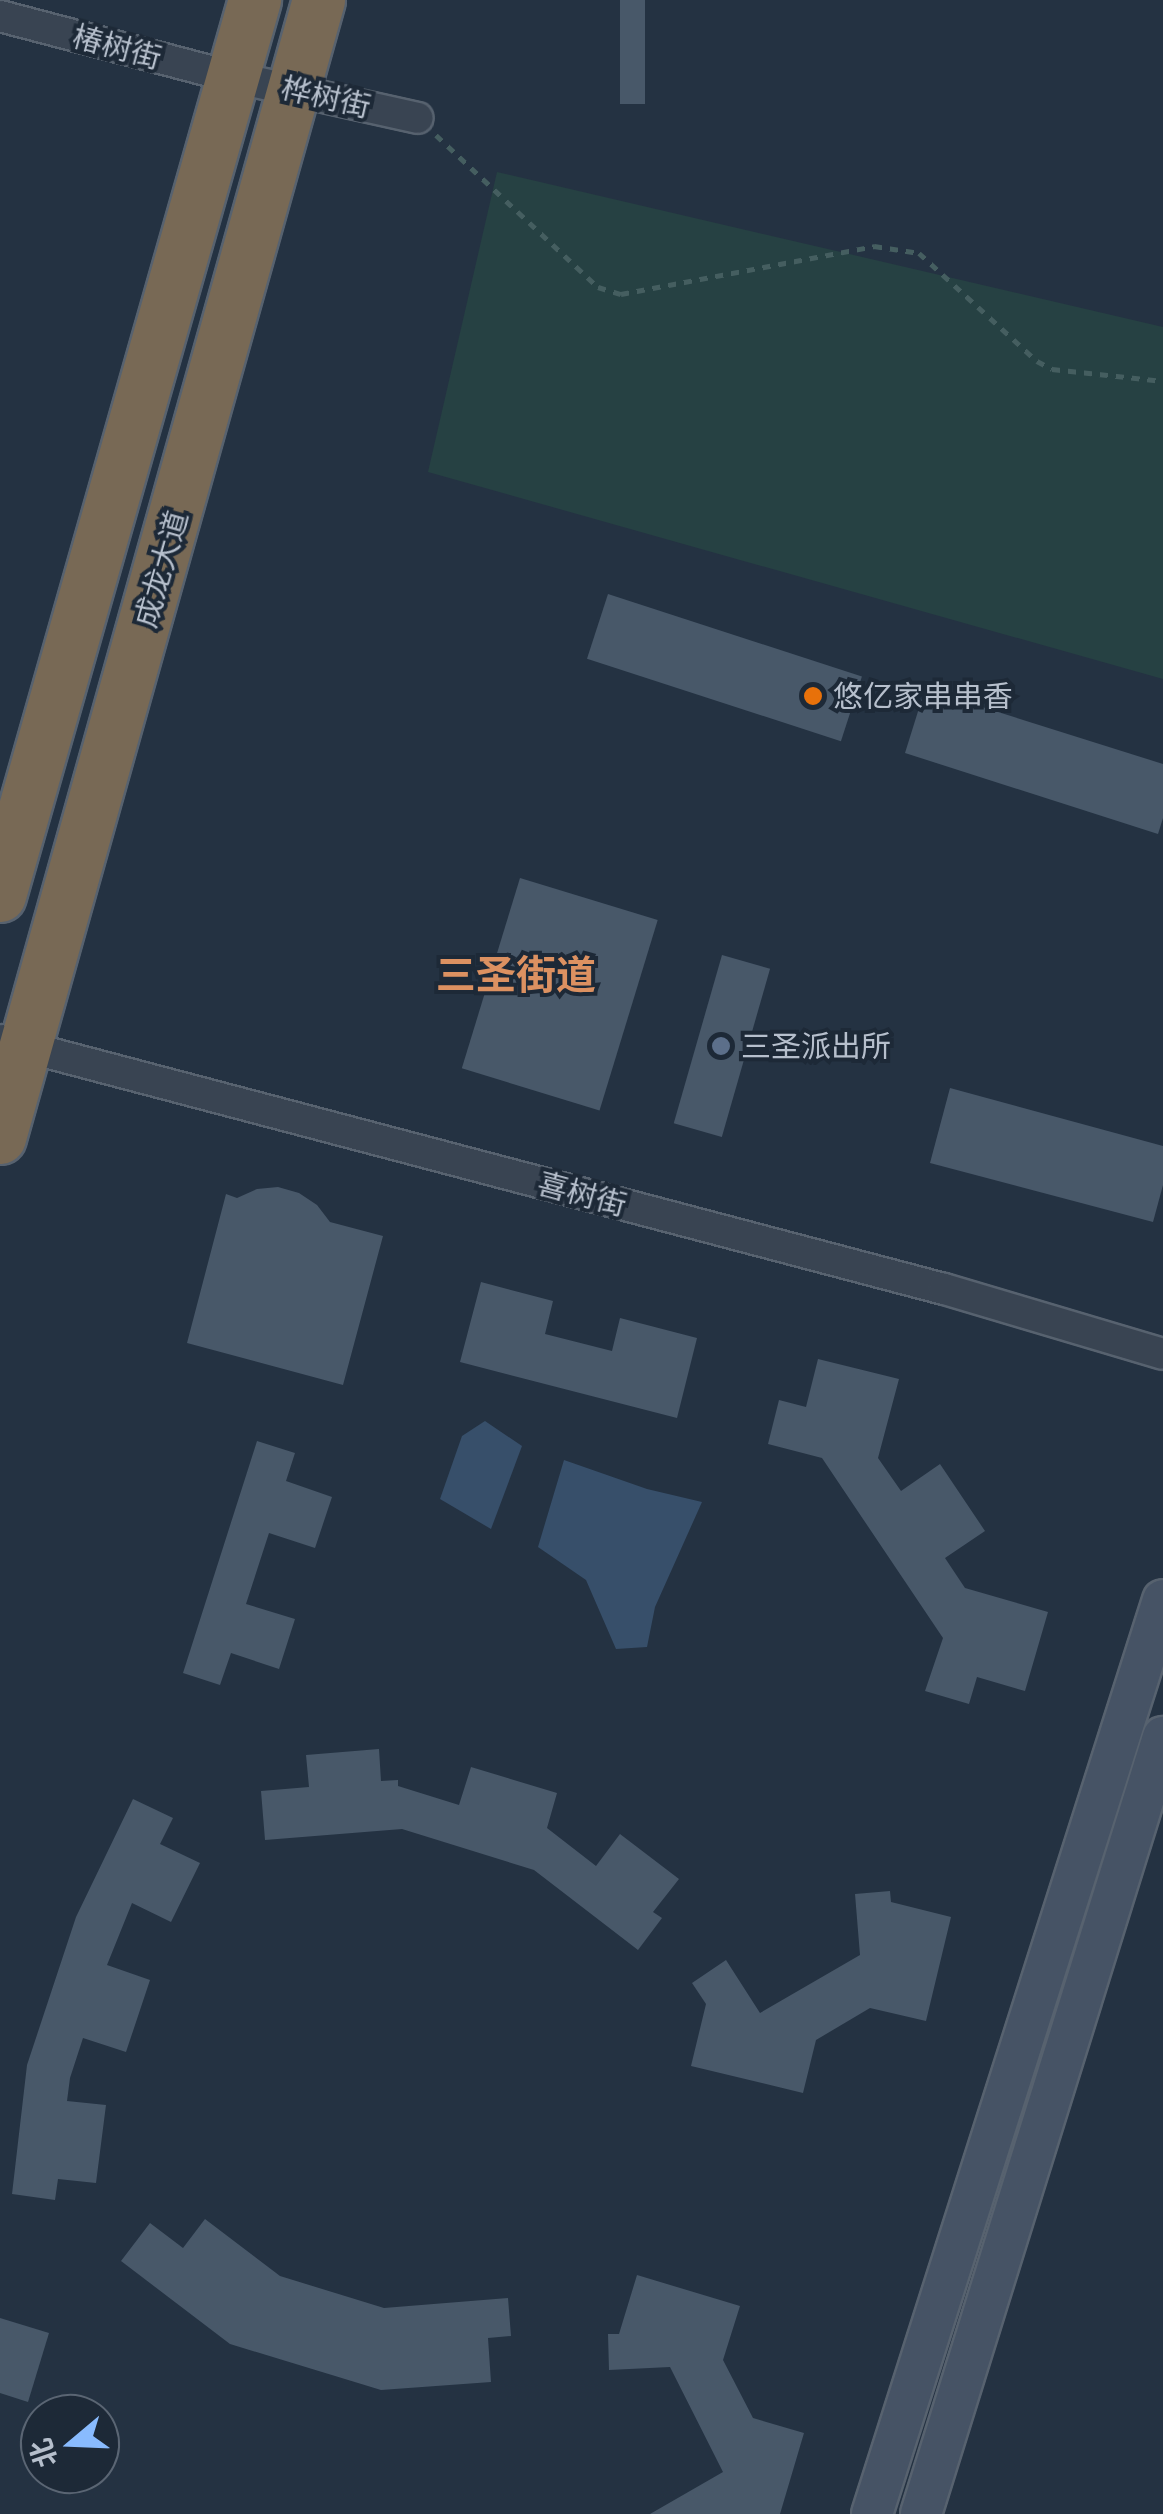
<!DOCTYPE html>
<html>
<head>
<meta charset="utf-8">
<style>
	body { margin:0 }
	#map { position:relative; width:1163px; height:2514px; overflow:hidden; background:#243242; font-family:Quicksand,"Noto Sans SC",sans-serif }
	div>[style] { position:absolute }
	.green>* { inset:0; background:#264143 }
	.water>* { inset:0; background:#374f6a }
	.building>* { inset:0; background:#485869; transform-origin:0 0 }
	.path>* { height:5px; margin-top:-2.5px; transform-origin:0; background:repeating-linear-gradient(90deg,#455e60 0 8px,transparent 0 16px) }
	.roads { filter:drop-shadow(2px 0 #57626f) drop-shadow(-2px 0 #57626f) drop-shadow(0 2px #57626f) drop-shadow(0 -2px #57626f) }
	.street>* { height:30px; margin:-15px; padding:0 15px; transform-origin:15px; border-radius:15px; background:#394452 }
	.secondary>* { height:40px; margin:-20px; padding:0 20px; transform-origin:20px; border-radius:20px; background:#465365 }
	.highway>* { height:52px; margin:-26px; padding:0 26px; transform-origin:26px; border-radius:26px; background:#786955 }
	.dots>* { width:28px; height:28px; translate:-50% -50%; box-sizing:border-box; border:5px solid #1d2937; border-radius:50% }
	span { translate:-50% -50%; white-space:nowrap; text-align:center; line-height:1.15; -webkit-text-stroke:8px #1d2937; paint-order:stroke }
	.street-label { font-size:30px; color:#b6bfcc }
	.poi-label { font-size:30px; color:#b6bfcc }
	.left { translate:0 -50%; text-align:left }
	.district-label { font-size:40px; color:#dc9161; font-weight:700 }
	.north { position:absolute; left:20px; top:2394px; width:100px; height:100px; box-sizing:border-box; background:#1d2937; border:2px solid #5a6573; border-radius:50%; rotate:251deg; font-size:28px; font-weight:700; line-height:40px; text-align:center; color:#b6bfcc }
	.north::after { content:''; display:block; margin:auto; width:35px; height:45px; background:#89bbfe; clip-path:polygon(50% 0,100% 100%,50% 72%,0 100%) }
</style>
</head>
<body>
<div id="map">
	<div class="green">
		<i style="clip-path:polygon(497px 172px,1163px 327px,1163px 679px,428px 472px)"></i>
	</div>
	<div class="water">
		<i style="clip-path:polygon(485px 1421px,522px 1446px,491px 1529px,440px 1499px,462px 1436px)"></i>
		<i style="clip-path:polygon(564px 1460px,647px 1489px,702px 1502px,655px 1607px,647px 1647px,616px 1649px,586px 1580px,538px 1547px)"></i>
	</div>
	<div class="building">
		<i style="left:620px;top:0;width:25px;height:104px"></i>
		<i style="left:608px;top:594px;width:267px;height:68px;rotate:18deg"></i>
		<i style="clip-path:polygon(925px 689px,1163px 764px,1163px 818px,1158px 834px,905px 753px)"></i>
		<i style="left:520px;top:878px;width:144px;height:199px;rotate:17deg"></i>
		<i style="left:722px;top:955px;width:50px;height:175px;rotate:16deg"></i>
		<i style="clip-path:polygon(950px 1088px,1163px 1146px,1163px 1185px,1153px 1222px,930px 1163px)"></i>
		<i style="clip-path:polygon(278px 1187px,299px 1193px,317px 1205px,330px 1222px,383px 1236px,343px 1385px,187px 1343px,226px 1194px,237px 1198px,257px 1189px)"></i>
		<i style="clip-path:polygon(481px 1282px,553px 1301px,545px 1334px,612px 1351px,620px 1318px,697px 1338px,677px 1418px,460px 1362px)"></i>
		<i style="clip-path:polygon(818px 1359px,899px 1379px,878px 1458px,901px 1491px,940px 1464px,985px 1531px,945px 1558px,965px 1588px,1048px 1612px,1025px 1691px,977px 1677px,969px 1704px,925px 1691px,943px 1638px,822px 1458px,768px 1444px,779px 1400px,806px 1407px)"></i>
		<i style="clip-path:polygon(257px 1441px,295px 1453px,286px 1481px,332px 1497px,315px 1548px,269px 1533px,246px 1604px,295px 1619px,279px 1669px,231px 1653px,220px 1685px,183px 1673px)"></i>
		<i style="clip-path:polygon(379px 1749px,381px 1781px,398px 1780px,398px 1786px,459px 1805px,471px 1767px,557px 1793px,547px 1828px,596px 1866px,620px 1834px,679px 1879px,653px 1912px,662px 1918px,638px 1950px,534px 1870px,402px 1829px,265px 1840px,261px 1791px,309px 1787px,306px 1755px)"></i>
		<i style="clip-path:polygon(133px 1799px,173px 1818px,160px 1844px,200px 1863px,171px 1922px,132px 1903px,107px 1965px,150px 1980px,126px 2052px,83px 2038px,70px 2078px,67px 2101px,106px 2105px,96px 2183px,58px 2179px,55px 2200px,12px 2194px,27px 2065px,76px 1917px)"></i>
		<i style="clip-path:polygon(890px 1891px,891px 1902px,951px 1917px,926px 2021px,870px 2008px,816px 2040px,803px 2093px,691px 2066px,706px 2004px,692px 1983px,726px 1960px,760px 2013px,860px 1955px,855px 1894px)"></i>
		<i style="clip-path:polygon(205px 2219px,280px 2276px,384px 2308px,508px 2298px,511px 2336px,488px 2338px,491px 2382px,381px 2390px,230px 2344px,121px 2261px,150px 2223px,183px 2248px)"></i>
		<i style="clip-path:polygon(637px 2275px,740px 2306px,723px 2360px,753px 2418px,804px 2433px,780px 2514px,650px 2514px,723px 2472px,670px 2367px,609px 2370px,608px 2334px,619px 2334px)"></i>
		<i style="clip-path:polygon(0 2318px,49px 2333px,28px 2402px,0 2393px)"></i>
	</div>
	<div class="path">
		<i style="left:436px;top:135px;width:222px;rotate:43.2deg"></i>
		<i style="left:598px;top:287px;width:24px;rotate:17deg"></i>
		<i style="left:621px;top:294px;width:258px;rotate:-10.7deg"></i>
		<i style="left:874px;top:246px;width:46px;rotate:8.8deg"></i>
		<i style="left:919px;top:253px;width:160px;rotate:42.5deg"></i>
		<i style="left:1037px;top:361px;width:17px;rotate:28deg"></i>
		<i style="left:1052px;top:369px;width:112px;rotate:6.2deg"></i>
	</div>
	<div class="roads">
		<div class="street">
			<i style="left:0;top:16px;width:241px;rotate:14.7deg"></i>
			<i style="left:233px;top:77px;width:189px;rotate:12.5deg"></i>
			<i style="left:0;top:1040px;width:976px;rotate:14.78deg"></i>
			<i style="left:944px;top:1289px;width:228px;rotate:16.5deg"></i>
		</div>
		<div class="secondary">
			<i style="left:872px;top:2514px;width:959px;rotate:-72.34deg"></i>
			<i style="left:921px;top:2514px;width:814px;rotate:-72.7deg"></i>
		</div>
		<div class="highway">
			<i style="left:0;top:896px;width:932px;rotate:-74.11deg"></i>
			<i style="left:0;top:1138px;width:1182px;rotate:-74.34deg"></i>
		</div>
	</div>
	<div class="dots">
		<i style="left:813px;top:696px;background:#e8710a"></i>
		<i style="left:721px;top:1046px;background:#5c6f8a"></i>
	</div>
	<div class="street-label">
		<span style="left:117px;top:47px;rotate:15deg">椿树街</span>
		<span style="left:326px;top:97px;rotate:13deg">桦树街</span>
		<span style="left:161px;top:569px;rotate:-74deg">成龙大道</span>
		<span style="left:582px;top:1194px;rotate:15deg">喜树街</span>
	</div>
	<div class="poi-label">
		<span class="left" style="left:833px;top:696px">悠亿家串串香</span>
		<span class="left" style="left:741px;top:1046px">三圣派出所</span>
	</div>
	<div class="district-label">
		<span style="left:516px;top:974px">三圣街道</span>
	</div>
	<div class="north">北</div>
</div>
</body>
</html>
